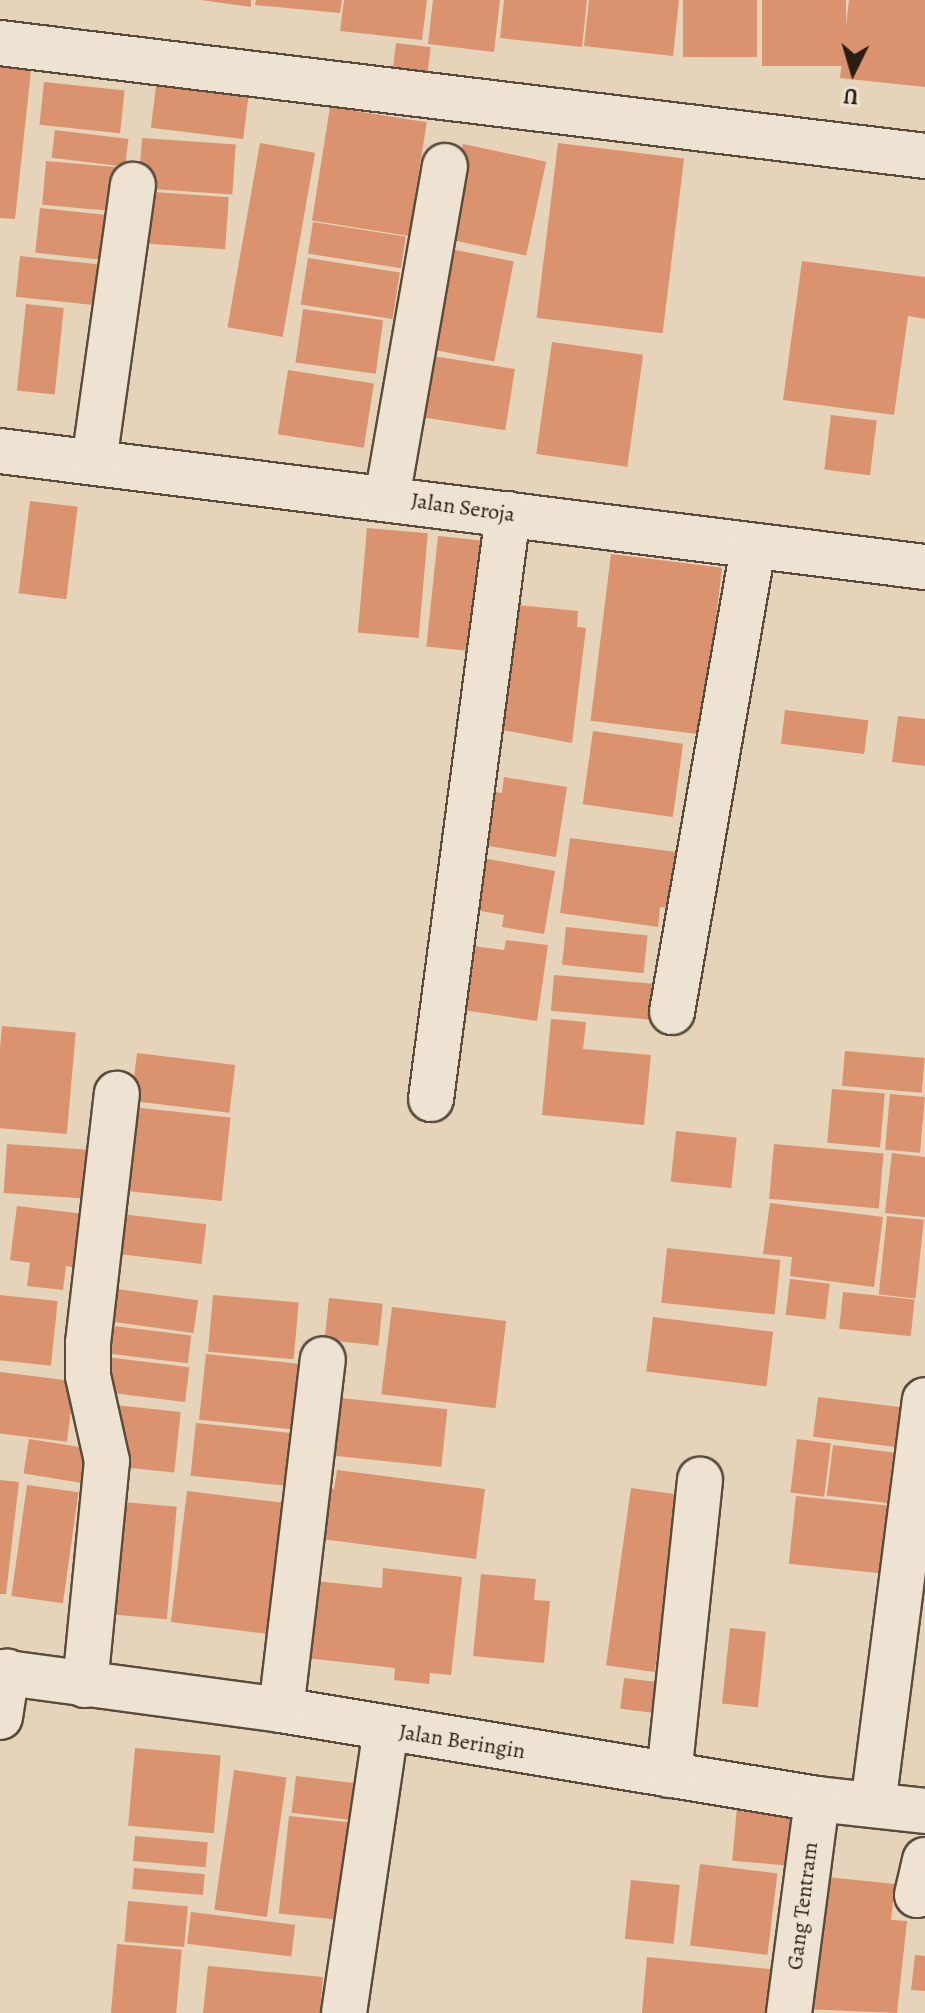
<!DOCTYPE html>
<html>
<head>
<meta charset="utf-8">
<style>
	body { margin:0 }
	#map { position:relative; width:925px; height:2013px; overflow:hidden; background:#e5d4b9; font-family:Alegreya,serif }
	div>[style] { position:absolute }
	.building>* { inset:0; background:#da926f; transform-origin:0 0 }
	.roads { filter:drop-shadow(2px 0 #594c3d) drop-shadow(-2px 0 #594c3d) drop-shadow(0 2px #594c3d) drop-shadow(0 -2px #594c3d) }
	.minor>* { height:44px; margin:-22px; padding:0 22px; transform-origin:22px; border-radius:22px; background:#eee3d2 }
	span { translate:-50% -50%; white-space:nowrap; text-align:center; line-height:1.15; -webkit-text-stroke:8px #eee3d2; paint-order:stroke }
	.street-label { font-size:22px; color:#2a1e14 }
	.north { position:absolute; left:813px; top:32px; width:80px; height:80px; -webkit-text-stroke:6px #eee3d2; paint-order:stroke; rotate:185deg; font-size:22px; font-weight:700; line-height:32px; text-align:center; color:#2a1e14 }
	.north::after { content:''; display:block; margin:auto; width:28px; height:36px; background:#2a1e14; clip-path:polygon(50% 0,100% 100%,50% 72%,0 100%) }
</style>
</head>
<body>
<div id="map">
	<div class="building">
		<i style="clip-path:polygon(201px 0,251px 0,251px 7px)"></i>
		<i style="clip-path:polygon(256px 0,342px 0,340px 13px,255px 5px)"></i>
		<i style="clip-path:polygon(344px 0,427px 0,422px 40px,340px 31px)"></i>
		<i style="clip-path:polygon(433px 0,500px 0,494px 52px,428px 44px)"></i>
		<i style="clip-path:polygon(504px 0,587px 0,582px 47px,500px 38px)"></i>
		<i style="clip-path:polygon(589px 0,679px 0,673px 56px,584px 46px)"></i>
		<i style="left:683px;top:0;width:74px;height:57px"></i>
		<i style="left:762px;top:0;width:84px;height:66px"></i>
		<i style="clip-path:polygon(849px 0,925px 0,925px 87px,840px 78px)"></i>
		<i style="left:396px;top:43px;width:35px;height:35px;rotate:7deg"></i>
		<i style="clip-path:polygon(0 66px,31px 70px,15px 219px,0 218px)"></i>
		<i style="left:157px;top:78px;width:93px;height:50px;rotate:7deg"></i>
		<i style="left:44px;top:82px;width:81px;height:43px;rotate:6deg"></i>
		<i style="left:330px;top:107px;width:98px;height:115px;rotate:9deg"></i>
		<i style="left:55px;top:130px;width:74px;height:28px;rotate:7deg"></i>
		<i style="left:142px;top:138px;width:94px;height:50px;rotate:4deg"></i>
		<i style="left:260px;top:143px;width:56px;height:187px;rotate:10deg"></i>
		<i style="left:558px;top:143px;width:127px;height:176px;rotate:7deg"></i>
		<i style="left:463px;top:144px;width:85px;height:96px;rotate:12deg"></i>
		<i style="left:46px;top:161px;width:81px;height:44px;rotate:5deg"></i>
		<i style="left:139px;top:191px;width:90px;height:52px;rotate:4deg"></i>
		<i style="left:40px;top:208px;width:77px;height:45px;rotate:6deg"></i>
		<i style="left:313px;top:222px;width:94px;height:32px;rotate:9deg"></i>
		<i style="left:445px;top:248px;width:70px;height:102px;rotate:11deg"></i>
		<i style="left:20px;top:256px;width:90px;height:41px;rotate:6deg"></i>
		<i style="left:308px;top:258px;width:93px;height:47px;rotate:9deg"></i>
		<i style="clip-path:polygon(802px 261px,925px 277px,925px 319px,908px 316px,894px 415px,783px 400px)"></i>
		<i style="left:26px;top:304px;width:38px;height:87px;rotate:6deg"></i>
		<i style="left:303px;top:309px;width:81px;height:54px;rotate:8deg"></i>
		<i style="left:552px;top:342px;width:92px;height:113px;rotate:8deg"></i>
		<i style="left:426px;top:355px;width:90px;height:62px;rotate:9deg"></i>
		<i style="left:288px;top:370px;width:87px;height:65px;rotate:9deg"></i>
		<i style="left:831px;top:415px;width:46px;height:55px;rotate:7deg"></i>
		<i style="left:30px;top:501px;width:48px;height:93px;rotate:7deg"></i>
		<i style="left:367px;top:528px;width:61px;height:105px;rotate:5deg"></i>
		<i style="left:438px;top:536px;width:48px;height:111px;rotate:6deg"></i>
		<i style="left:611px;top:554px;width:112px;height:168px;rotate:7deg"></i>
		<i style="clip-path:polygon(518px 605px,578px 611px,577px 627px,586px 628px,572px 743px,502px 730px)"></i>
		<i style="left:785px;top:710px;width:84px;height:34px;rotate:7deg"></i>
		<i style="clip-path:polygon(898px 716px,925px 719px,925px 766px,892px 762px)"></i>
		<i style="left:593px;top:731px;width:91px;height:74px;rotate:8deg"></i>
		<i style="clip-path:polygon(504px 777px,567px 787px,556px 857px,476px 844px,484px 790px,502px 793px)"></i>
		<i style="clip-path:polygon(570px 838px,684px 853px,676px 909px,660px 907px,658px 927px,560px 913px)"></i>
		<i style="clip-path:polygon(471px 856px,555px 871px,544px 934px,502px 927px,504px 915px,463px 908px)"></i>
		<i style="left:566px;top:927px;width:82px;height:38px;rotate:6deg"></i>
		<i style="clip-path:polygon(506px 940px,548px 945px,537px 1021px,449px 1008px,457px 944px,504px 950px)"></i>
		<i style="left:554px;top:975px;width:99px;height:36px;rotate:5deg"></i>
		<i style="clip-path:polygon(551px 1019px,586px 1022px,583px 1049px,651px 1055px,644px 1125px,542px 1115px)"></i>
		<i style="left:2px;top:1026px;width:74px;height:102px;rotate:5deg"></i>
		<i style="left:845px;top:1051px;width:80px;height:35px;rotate:5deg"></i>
		<i style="left:137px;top:1053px;width:99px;height:48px;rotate:7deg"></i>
		<i style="left:832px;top:1089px;width:53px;height:54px;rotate:5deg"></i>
		<i style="left:890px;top:1094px;width:35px;height:56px;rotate:5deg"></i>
		<i style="left:131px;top:1107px;width:100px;height:84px;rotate:6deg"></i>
		<i style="left:676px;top:1131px;width:61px;height:51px;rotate:6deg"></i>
		<i style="left:7px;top:1144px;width:81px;height:49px;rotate:4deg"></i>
		<i style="left:774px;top:1144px;width:110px;height:55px;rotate:5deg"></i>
		<i style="clip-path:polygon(892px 1153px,925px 1157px,925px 1217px,885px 1213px)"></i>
		<i style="clip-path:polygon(770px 1203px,883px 1217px,874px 1287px,790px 1276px,792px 1257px,763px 1254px)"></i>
		<i style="clip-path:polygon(17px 1206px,84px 1214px,78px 1268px,66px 1266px,63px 1290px,27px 1286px,30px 1263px,10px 1260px)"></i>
		<i style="left:114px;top:1213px;width:93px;height:40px;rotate:7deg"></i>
		<i style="left:887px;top:1216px;width:37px;height:79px;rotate:6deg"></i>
		<i style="left:667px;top:1248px;width:114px;height:55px;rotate:6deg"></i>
		<i style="left:790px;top:1279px;width:40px;height:36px;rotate:7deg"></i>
		<i style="left:103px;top:1287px;width:96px;height:33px;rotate:8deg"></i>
		<i style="left:843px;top:1292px;width:72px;height:37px;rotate:6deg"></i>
		<i style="left:0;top:1295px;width:58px;height:65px;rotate:6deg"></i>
		<i style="left:213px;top:1295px;width:86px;height:57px;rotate:5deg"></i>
		<i style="left:329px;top:1298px;width:54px;height:42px;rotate:6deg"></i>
		<i style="left:392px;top:1307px;width:115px;height:88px;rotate:7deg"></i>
		<i style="left:653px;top:1317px;width:121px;height:55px;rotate:7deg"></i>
		<i style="left:97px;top:1324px;width:95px;height:28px;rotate:7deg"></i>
		<i style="left:206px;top:1354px;width:93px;height:66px;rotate:6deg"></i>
		<i style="left:98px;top:1356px;width:92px;height:35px;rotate:7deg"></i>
		<i style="left:0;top:1372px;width:75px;height:61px;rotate:7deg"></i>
		<i style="left:331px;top:1397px;width:117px;height:58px;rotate:6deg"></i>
		<i style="left:818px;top:1397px;width:84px;height:40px;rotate:7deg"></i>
		<i style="left:115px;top:1405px;width:66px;height:61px;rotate:6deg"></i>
		<i style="left:196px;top:1423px;width:97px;height:53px;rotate:6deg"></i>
		<i style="left:29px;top:1439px;width:58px;height:35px;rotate:9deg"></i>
		<i style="left:797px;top:1439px;width:34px;height:54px;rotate:7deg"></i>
		<i style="left:833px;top:1445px;width:61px;height:51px;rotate:7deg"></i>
		<i style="clip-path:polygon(337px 1470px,485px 1489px,476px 1559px,306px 1537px,312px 1486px,334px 1489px)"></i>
		<i style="clip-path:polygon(0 1480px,19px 1482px,6px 1594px,0 1594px)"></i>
		<i style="left:27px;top:1485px;width:52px;height:112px;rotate:8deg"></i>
		<i style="left:631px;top:1488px;width:49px;height:179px;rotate:8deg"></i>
		<i style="left:187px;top:1491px;width:105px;height:132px;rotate:7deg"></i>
		<i style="left:796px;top:1496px;width:94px;height:68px;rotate:6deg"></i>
		<i style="left:112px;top:1501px;width:65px;height:113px;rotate:5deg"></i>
		<i style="clip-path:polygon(383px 1568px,462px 1577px,451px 1675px,430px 1673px,429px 1684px,394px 1680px,395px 1668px,298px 1657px,306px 1580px,382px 1588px)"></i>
		<i style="clip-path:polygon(481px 1574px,536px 1579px,534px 1600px,550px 1601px,544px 1663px,473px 1656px)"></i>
		<i style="left:730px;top:1628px;width:36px;height:76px;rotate:6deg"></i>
		<i style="left:624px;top:1678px;width:41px;height:31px;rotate:7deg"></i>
		<i style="left:135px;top:1748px;width:86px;height:78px;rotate:5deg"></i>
		<i style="left:234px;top:1770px;width:53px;height:141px;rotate:8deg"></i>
		<i style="left:296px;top:1776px;width:62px;height:37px;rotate:7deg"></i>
		<i style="left:738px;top:1795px;width:59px;height:66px;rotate:5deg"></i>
		<i style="left:289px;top:1816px;width:63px;height:98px;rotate:6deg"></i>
		<i style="left:135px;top:1836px;width:73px;height:25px;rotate:5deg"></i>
		<i style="left:700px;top:1864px;width:78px;height:82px;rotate:7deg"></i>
		<i style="left:134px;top:1868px;width:71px;height:21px;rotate:5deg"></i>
		<i style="clip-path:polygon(817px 1876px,895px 1884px,891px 1920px,907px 1921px,897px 2013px,803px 2009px)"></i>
		<i style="left:631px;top:1880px;width:49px;height:59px;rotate:6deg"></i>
		<i style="left:128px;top:1901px;width:60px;height:41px;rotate:5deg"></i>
		<i style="left:191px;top:1912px;width:105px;height:32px;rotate:7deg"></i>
		<i style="left:117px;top:1944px;width:65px;height:69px;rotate:5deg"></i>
		<i style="clip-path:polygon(915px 1955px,925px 1956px,925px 1991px,911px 1990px)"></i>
		<i style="clip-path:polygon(647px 1957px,780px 1970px,776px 2013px,642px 2013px)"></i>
		<i style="clip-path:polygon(208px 1966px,323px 1977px,320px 2013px,203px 2013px)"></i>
	</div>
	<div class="roads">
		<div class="minor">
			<i style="left:0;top:43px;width:932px;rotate:6.96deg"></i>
			<i style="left:0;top:451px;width:932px;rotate:7.15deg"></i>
			<i style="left:94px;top:462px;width:280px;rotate:-82deg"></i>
			<i style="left:387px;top:498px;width:337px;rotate:-80.1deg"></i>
			<i style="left:672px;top:1012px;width:473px;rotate:-80.1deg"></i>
			<i style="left:431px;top:1099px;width:590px;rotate:-82.5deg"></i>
			<i style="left:0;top:1672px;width:284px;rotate:7.7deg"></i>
			<i style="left:281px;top:1710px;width:543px;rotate:9.43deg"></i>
			<i style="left:817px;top:1799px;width:109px;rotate:6.3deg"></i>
			<i style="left:85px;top:1685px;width:225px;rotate:-84.4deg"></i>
			<i style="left:107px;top:1461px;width:87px;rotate:-102.6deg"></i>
			<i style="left:88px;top:1376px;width:33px;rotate:-90deg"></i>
			<i style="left:88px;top:1343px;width:251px;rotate:-83.4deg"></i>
			<i style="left:281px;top:1710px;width:353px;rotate:-83.2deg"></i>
			<i style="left:0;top:1717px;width:46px;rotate:-81.2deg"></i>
			<i style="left:669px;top:1775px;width:297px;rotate:-84deg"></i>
			<i style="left:873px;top:1805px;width:408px;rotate:-82.7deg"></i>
			<i style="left:917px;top:1895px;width:36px;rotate:-77deg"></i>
			<i style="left:344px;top:2013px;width:287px;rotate:-81.6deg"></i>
			<i style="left:789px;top:2013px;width:216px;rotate:-82.5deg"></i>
		</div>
	</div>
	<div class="street-label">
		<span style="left:463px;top:508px;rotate:8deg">Jalan Seroja</span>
		<span style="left:462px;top:1742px;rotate:9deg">Jalan Beringin</span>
		<span style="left:803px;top:1906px;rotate:-83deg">Gang Tentram</span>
	</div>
	<div class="north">U</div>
</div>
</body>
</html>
